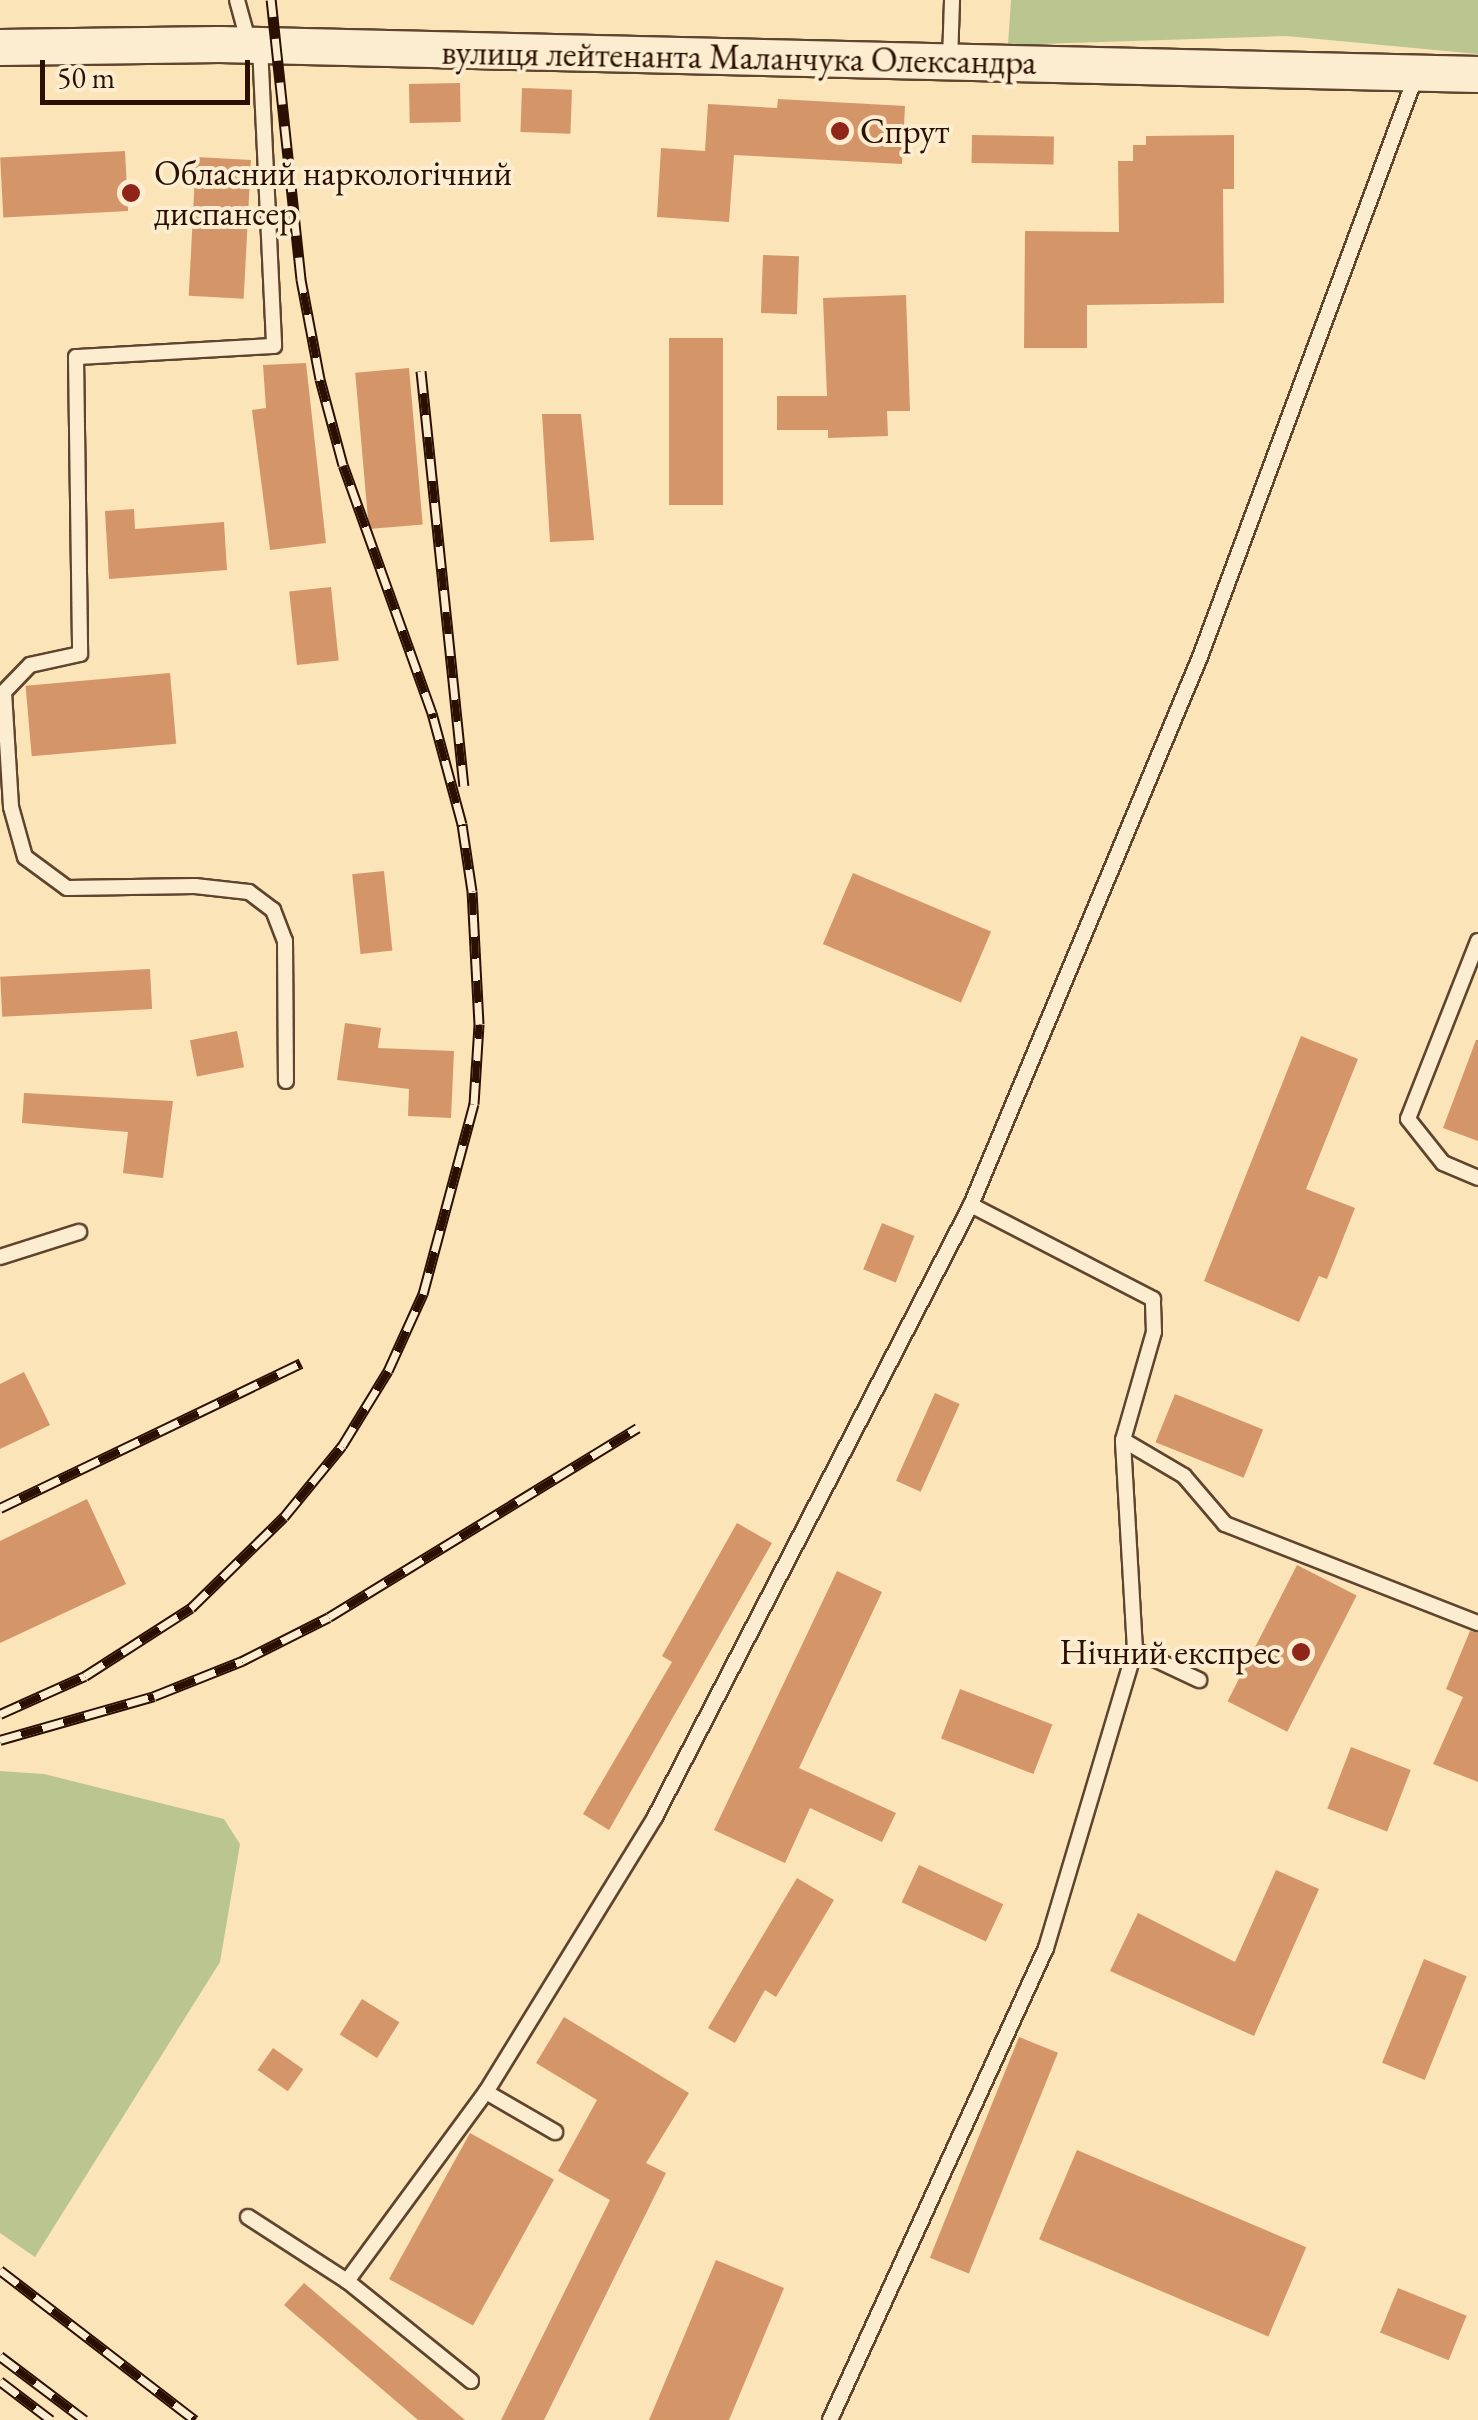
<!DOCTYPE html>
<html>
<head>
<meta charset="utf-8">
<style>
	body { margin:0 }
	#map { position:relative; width:1478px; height:2420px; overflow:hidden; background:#fae4b8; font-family:"EB Garamond",serif }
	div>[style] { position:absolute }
	.green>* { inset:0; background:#bbc590 }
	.building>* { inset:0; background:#d49668; transform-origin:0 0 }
	.roads { filter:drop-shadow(2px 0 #5f442e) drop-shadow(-2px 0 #5f442e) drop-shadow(0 2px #5f442e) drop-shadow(0 -2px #5f442e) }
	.service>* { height:14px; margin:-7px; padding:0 7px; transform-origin:7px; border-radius:7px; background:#fcedd1 }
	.tertiary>* { height:35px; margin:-17.5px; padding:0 17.5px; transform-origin:17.5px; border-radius:17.5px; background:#fcedd1 }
	.rail>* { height:11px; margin-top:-5.5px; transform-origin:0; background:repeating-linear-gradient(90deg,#fcedd1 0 22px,#2b0f00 0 44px); box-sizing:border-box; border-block:2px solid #2b0f00 }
	.dots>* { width:28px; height:28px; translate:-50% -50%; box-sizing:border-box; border:5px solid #fcedd1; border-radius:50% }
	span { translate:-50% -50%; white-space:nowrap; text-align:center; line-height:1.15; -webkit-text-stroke:8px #fcedd1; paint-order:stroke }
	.street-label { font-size:35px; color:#2b0f00 }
	.poi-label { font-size:35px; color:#2b0f00 }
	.left { translate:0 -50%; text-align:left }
	.right { translate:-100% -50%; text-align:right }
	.scale { position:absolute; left:40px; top:60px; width:210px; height:45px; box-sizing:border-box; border:5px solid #2b0f00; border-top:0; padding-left:12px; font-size:30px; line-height:35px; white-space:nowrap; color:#2b0f00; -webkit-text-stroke:8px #fcedd1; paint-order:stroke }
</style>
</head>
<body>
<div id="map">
	<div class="green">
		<i style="clip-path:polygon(1011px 0,1478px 0,1478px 54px,1286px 36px,1008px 45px)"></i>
		<i style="clip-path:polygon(0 1771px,44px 1774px,224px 1819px,240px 1844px,220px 1962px,35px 2257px,0 2233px)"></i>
	</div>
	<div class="building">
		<i style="left:460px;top:83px;width:39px;height:51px;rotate:89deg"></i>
		<i style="left:522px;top:88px;width:50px;height:44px;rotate:2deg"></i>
		<i style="clip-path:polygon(778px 99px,905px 106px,902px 164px,734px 155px,729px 222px,657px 217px,661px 148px,705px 151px,708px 104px,777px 108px)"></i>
		<i style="left:972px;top:135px;width:82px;height:28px;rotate:1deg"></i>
		<i style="clip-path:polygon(1234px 135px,1234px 189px,1223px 189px,1224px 303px,1087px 305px,1087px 348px,1024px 348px,1025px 231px,1119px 232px,1118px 161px,1133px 161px,1133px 145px,1146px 145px,1146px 136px)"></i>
		<i style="left:125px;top:151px;width:60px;height:125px;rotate:87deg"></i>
		<i style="left:196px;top:157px;width:55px;height:139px;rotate:3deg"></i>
		<i style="left:763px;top:255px;width:36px;height:58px;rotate:2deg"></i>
		<i style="clip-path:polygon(906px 295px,910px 411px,887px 411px,888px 436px,828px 438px,828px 430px,777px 430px,777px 396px,827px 396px,823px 298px)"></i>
		<i style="left:669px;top:338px;width:54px;height:167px"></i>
		<i style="clip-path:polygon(306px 363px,326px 543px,270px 550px,252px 410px,266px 408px,263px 365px)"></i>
		<i style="left:409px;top:368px;width:157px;height:54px;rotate:85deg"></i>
		<i style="clip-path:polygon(542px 414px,581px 414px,594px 540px,550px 542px)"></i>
		<i style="clip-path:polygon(134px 509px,135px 529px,224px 522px,227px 570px,109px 579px,105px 511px)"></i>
		<i style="left:331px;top:587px;width:74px;height:42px;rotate:84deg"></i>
		<i style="left:170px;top:673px;width:71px;height:145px;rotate:85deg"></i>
		<i style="left:384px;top:871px;width:80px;height:32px;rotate:84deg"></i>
		<i style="left:853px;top:873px;width:150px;height:77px;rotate:23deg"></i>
		<i style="left:150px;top:969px;width:40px;height:150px;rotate:87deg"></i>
		<i style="clip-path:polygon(345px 1023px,381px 1028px,378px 1048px,454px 1051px,451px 1118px,408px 1116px,409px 1089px,337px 1080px)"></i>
		<i style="left:237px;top:1031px;width:37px;height:48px;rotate:79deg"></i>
		<i style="clip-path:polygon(1301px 1036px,1358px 1059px,1306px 1189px,1355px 1208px,1327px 1279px,1319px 1276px,1299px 1322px,1204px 1281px)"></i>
		<i style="clip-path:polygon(1476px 1040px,1478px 1040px,1478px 1141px,1443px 1128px)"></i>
		<i style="clip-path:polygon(24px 1093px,173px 1101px,163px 1178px,123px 1173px,128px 1132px,22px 1123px)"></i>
		<i style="left:882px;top:1223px;width:35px;height:50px;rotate:22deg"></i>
		<i style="clip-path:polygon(24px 1372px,50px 1425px,0 1449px,0 1384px)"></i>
		<i style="left:935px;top:1393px;width:27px;height:96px;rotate:24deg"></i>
		<i style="left:1175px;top:1394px;width:95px;height:52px;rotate:22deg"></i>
		<i style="clip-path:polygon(87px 1499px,126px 1584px,0 1643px,0 1541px)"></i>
		<i style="clip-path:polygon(737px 1523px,772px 1543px,609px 1830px,583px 1814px,672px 1662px,662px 1656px)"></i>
		<i style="left:1297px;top:1565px;width:67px;height:153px;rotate:27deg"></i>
		<i style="clip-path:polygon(837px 1571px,882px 1592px,799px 1768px,896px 1813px,882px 1842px,810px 1808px,785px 1863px,714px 1830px)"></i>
		<i style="clip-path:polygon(1470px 1631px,1478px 1633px,1478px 1782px,1433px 1764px,1463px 1697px,1446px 1689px)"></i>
		<i style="left:960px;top:1689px;width:99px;height:53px;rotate:21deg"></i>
		<i style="left:1351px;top:1747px;width:64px;height:66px;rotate:21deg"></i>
		<i style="left:919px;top:1865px;width:93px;height:41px;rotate:25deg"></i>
		<i style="clip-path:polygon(1276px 1870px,1319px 1889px,1254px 2036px,1110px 1971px,1138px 1913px,1235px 1962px)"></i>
		<i style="clip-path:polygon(797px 1878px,834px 1900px,776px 1997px,765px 1990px,735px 2043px,708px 2028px)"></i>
		<i style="left:1424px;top:1959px;width:46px;height:112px;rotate:22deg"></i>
		<i style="left:362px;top:1999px;width:44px;height:42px;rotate:32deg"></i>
		<i style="clip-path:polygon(564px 2017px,689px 2093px,646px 2163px,666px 2173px,544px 2420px,501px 2420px,610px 2200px,558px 2171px,597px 2100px,536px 2063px)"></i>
		<i style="left:1019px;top:2037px;width:42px;height:238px;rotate:22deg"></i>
		<i style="left:273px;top:2048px;width:37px;height:27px;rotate:35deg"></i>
		<i style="left:470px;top:2133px;width:96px;height:167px;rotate:29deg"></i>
		<i style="left:1077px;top:2150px;width:249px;height:97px;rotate:23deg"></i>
		<i style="clip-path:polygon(716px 2260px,784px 2288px,729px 2420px,649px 2420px)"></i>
		<i style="clip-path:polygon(304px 2283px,465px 2420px,418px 2420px,284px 2305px)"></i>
		<i style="left:1398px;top:2288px;width:74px;height:48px;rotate:22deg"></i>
	</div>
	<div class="roads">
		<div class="service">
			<i style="left:237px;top:0;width:46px;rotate:74.7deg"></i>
			<i style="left:260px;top:46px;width:300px;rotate:87.3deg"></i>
			<i style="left:274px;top:346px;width:198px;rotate:176.8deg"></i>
			<i style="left:76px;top:357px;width:297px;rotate:89.2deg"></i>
			<i style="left:80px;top:654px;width:51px;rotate:167.6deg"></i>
			<i style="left:30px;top:665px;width:37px;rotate:134deg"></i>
			<i style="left:4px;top:692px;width:115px;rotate:86.5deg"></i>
			<i style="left:11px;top:807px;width:52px;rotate:74.4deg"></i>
			<i style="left:25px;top:857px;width:52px;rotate:36.4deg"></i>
			<i style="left:67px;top:888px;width:128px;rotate:-0.9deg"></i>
			<i style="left:195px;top:886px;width:54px;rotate:6.3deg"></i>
			<i style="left:249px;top:892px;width:30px;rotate:37deg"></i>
			<i style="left:273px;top:910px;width:33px;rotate:69deg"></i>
			<i style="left:285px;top:941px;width:140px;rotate:89.6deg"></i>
			<i style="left:950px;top:61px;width:61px;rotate:-88.1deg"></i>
			<i style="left:1478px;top:941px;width:191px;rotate:111.5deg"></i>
			<i style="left:1408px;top:1119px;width:56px;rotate:51.5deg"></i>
			<i style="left:1443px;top:1163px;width:38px;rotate:23deg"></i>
			<i style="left:0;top:1257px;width:83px;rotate:-17.6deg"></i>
			<i style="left:1123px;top:1440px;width:71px;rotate:30.5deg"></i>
			<i style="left:1184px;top:1476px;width:63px;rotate:49.5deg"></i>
			<i style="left:1225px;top:1524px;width:272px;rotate:21.4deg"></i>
			<i style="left:1135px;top:1650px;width:71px;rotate:25.1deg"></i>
			<i style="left:486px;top:2092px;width:323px;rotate:-58.4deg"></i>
			<i style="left:655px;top:1817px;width:689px;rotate:-62.69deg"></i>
			<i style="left:971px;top:1205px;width:594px;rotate:-67.32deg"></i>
			<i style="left:1200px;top:657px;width:623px;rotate:-69.62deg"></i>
			<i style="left:248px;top:2217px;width:118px;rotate:32.9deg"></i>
			<i style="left:471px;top:2381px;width:159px;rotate:-141.1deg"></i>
			<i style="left:347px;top:2281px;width:235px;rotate:-53.7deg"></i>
			<i style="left:486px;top:2092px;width:80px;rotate:30.1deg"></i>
			<i style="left:830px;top:2420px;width:519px;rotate:-65.41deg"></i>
			<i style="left:1046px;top:1948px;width:311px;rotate:-73.4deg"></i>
			<i style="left:1135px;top:1650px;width:210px;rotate:-93.3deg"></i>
			<i style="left:1123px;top:1440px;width:112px;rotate:-74deg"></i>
			<i style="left:1154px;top:1332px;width:33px;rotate:-92deg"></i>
			<i style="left:1153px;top:1299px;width:205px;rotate:-152.7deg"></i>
		</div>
		<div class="tertiary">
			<i style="left:0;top:47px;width:219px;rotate:-0.8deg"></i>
			<i style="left:219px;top:44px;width:1259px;rotate:1.37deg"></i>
		</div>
	</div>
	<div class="rail">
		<i style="left:421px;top:371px;width:417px;rotate:84.1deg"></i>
		<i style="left:0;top:1508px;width:334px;rotate:-25.7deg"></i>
		<i style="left:0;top:1714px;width:93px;rotate:-24.1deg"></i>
		<i style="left:85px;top:1676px;width:126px;rotate:-32.7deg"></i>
		<i style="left:191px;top:1608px;width:130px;rotate:-44.4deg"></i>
		<i style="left:284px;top:1517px;width:92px;rotate:-50.8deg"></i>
		<i style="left:342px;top:1446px;width:88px;rotate:-58.5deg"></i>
		<i style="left:388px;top:1371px;width:85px;rotate:-65.6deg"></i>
		<i style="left:423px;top:1294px;width:197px;rotate:-75deg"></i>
		<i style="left:474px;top:1104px;width:80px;rotate:-86.4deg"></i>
		<i style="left:479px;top:1024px;width:133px;rotate:-93deg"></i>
		<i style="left:472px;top:891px;width:68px;rotate:-98.5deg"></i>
		<i style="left:462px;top:824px;width:115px;rotate:-105.1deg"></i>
		<i style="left:432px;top:713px;width:263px;rotate:-109.7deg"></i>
		<i style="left:343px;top:465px;width:89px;rotate:-105deg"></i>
		<i style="left:320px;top:379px;width:102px;rotate:-100.8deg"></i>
		<i style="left:301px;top:279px;width:281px;rotate:-96.1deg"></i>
		<i style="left:0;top:1740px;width:160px;rotate:-15.9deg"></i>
		<i style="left:154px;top:1696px;width:95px;rotate:-21.7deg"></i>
		<i style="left:242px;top:1661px;width:97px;rotate:-26.8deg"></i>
		<i style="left:329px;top:1617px;width:362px;rotate:-31.5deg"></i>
		<i style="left:0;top:2270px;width:246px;rotate:37.6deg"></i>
		<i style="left:0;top:2356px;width:106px;rotate:37deg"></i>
		<i style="left:0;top:2381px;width:64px;rotate:37.4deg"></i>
	</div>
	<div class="dots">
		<i style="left:840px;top:131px;background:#8f2418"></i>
		<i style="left:131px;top:193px;background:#8f2418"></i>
		<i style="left:1301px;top:1652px;background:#8f2418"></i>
	</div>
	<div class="street-label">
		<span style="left:739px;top:57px;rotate:1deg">вулиця лейтенанта Маланчука Олександра</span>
	</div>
	<div class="poi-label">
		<span class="left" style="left:860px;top:131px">Спрут</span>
		<span class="left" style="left:154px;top:193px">Обласний наркологічний<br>диспансер</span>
		<span class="right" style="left:1281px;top:1652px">Нічний експрес</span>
	</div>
	<div class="scale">50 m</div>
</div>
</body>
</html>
